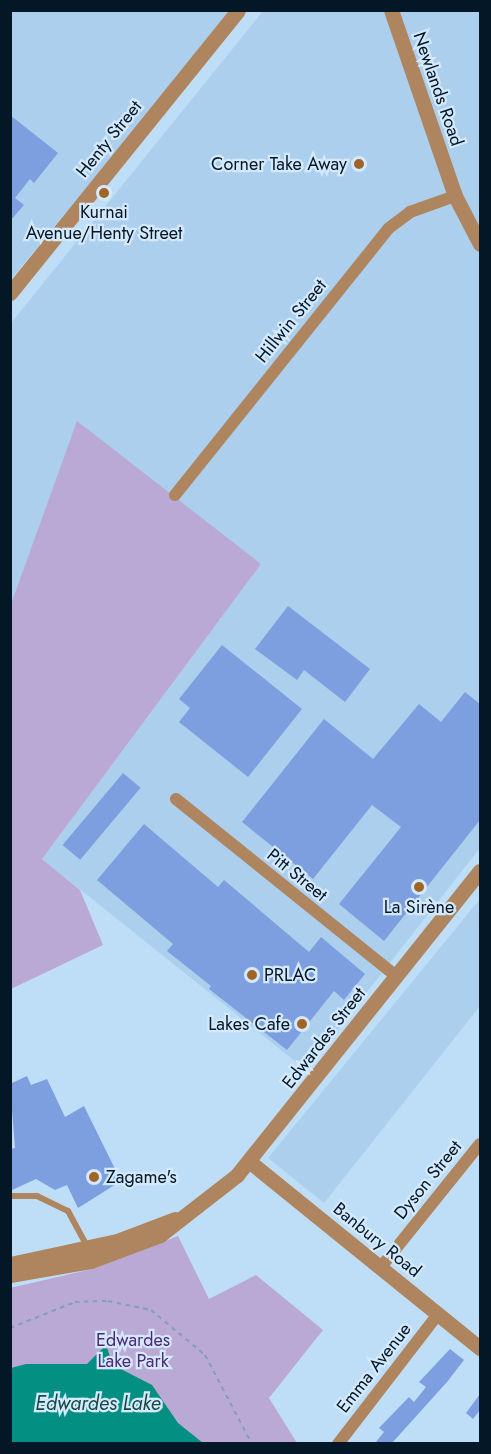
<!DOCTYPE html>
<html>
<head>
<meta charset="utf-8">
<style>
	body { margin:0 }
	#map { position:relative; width:491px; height:1454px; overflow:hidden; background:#bedef8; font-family:Jost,sans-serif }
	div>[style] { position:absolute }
	.built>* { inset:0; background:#accfed }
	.green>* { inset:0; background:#baa8d5 }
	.water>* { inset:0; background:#039083 }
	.building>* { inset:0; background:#7d9edf; transform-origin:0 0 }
	.path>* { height:2px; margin-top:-1px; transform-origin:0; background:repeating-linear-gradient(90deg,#829fb5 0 4.5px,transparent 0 9px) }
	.service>* { height:6px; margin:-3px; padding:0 3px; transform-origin:3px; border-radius:3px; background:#ae855e }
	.minor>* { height:12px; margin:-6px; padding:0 6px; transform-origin:6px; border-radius:6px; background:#ae855e }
	.tertiary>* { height:15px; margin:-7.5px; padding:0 7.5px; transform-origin:7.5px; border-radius:7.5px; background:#ae855e }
	.dots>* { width:16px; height:16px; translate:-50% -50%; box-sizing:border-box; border:3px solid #d4e9fb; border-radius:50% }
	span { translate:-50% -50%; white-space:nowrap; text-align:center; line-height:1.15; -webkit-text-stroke:4.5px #d4e9fb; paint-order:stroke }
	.street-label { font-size:18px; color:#031726 }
	.poi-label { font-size:18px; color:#031726 }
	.right { translate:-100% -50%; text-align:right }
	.left { translate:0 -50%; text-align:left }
	.park-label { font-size:18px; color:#502778 }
	.water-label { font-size:20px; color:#184943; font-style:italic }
	.frame { position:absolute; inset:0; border:12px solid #031726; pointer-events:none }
</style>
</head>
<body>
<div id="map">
	<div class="built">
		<i style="clip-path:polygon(11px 11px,232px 11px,11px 279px)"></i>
		<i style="clip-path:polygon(263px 11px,480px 11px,480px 848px,306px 1070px,42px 859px,261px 564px,11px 607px,11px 323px)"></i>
		<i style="clip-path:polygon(480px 899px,480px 1006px,324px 1203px,268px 1158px)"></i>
	</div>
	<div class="green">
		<i style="clip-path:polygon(77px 421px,261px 564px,42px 859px,80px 890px,103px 945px,11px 989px,10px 607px)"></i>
		<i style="clip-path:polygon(178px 1236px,209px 1299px,256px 1275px,323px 1330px,269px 1398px,297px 1443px,11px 1443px,10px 1288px,92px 1269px)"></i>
	</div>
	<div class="water">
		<i style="clip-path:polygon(106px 1345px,113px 1365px,152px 1385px,178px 1423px,203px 1443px,11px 1443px,11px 1368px,26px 1364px,87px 1364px)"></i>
	</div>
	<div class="building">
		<i style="clip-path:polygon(10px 115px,58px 153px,34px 183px,30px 179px,15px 198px,24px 205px,10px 221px)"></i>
		<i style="clip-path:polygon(288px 606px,370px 669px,345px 702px,304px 670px,297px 680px,255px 649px)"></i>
		<i style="clip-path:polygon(222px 645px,302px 709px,248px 777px,179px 722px,190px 708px,179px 699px)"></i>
		<i style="clip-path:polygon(465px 692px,480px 704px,480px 820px,384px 941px,339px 904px,401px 827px,372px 805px,313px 879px,242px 822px,324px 719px,373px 759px,419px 704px,441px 722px)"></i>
		<i style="left:123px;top:773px;width:23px;height:94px;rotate:40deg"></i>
		<i style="clip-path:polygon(144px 824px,218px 887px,224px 880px,309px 952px,321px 937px,365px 974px,344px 1000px,334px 991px,287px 1050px,209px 989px,211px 986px,167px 951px,173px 944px,97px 880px)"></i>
		<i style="clip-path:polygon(27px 1076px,31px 1085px,47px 1079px,65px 1117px,84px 1106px,121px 1181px,78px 1208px,67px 1185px,55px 1190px,36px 1179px,10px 1191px,10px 1149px,15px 1148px,10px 1084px)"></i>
		<i style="clip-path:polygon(450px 1349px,464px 1360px,447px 1382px,392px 1443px,375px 1443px,384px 1432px,379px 1428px,409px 1397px,414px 1402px,426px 1387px,419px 1382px)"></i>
		<i style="clip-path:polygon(480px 1394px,480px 1410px,473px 1419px,466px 1413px)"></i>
	</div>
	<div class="path">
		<i style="left:10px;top:1328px;width:70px;rotate:-21.8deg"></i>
		<i style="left:75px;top:1302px;width:33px;rotate:-2deg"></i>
		<i style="left:108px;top:1301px;width:44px;rotate:11.8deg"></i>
		<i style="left:151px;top:1310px;width:70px;rotate:39.8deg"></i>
		<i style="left:205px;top:1355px;width:101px;rotate:62.2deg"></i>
	</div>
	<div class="service">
		<i style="left:13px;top:1196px;width:24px"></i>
		<i style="left:37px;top:1196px;width:34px;rotate:26deg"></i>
		<i style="left:68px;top:1211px;width:42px;rotate:61.6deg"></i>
	</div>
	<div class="minor">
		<i style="left:175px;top:495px;width:342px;rotate:-51.3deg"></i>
		<i style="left:389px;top:228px;width:26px;rotate:-37deg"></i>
		<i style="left:410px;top:212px;width:48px;rotate:-19.6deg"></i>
		<i style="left:176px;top:799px;width:284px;rotate:38.8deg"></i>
		<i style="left:381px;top:1267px;width:158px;rotate:-51.2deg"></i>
		<i style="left:338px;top:1444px;width:164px;rotate:-52.4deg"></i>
	</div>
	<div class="tertiary">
		<i style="left:391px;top:10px;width:197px;rotate:71deg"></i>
		<i style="left:455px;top:196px;width:54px;rotate:62.5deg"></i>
		<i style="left:10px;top:293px;width:363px;rotate:-51.1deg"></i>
		<i style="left:250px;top:1162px;width:296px;rotate:39deg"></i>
		<i style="left:10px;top:1264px;width:109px;rotate:-12.1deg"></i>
		<i style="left:117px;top:1241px;width:62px;rotate:-20.8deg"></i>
		<i style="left:10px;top:1275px;width:82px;rotate:-9.8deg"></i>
		<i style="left:91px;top:1261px;width:74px;rotate:-20.6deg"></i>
		<i style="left:160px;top:1235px;width:98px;rotate:-37.9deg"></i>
		<i style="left:237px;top:1175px;width:389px;rotate:-51.4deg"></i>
	</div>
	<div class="dots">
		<i style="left:359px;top:164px;background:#a06526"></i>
		<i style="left:104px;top:193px;background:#a06526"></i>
		<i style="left:419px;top:887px;background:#a06526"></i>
		<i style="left:252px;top:975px;background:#a06526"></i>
		<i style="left:302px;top:1024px;background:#a06526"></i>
		<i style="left:94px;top:1177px;background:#a06526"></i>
	</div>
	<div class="street-label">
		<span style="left:438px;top:89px;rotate:71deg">Newlands Road</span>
		<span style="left:109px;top:139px;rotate:-51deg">Henty Street</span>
		<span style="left:291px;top:321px;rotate:-51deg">Hillwin Street</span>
		<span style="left:297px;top:875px;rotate:39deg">Pitt Street</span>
		<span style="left:324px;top:1038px;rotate:-52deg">Edwardes Street</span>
		<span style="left:428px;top:1180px;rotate:-51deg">Dyson Street</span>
		<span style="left:377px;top:1240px;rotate:39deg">Banbury Road</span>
		<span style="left:374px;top:1368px;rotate:-52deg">Emma Avenue</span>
	</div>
	<div class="poi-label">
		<span class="right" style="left:347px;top:164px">Corner Take Away</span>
		<span style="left:104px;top:223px">Kurnai<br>Avenue/Henty Street</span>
		<span style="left:419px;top:907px">La Sirène</span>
		<span class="left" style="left:264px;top:975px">PRLAC</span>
		<span class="right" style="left:290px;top:1024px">Lakes Cafe</span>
		<span class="left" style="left:106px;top:1177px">Zagame's</span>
	</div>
	<div class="park-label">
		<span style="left:133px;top:1351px">Edwardes<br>Lake Park</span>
	</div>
	<div class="water-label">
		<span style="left:98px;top:1403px">Edwardes Lake</span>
	</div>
	<div class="frame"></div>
</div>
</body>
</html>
